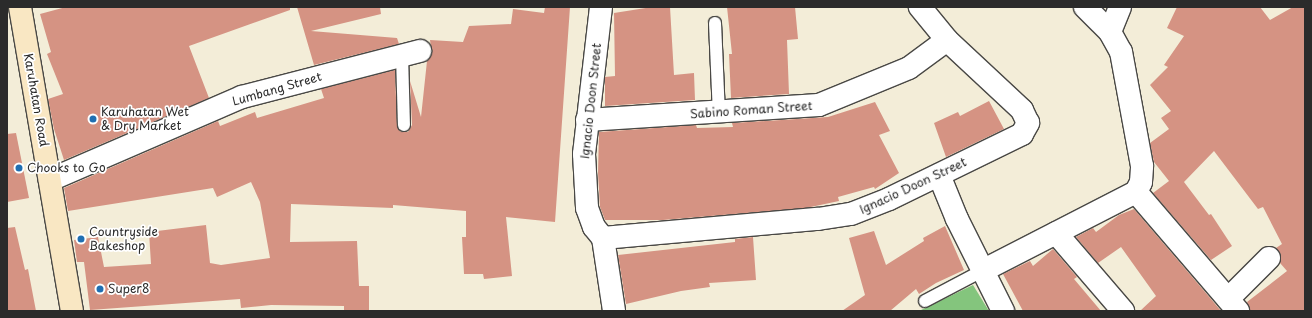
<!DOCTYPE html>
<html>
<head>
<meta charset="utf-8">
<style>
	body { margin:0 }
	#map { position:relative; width:1312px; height:318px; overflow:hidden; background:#f3edd8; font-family:"Playpen Sans",sans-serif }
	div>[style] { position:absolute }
	.green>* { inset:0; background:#84c57d }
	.building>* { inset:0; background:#d59383 }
	.roads { filter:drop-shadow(1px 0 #494845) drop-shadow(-1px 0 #494845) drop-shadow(0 1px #494845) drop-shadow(0 -1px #494845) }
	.lane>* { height:12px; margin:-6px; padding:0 6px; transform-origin:6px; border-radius:6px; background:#fff }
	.street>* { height:22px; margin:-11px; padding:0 11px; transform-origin:11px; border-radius:11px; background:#fff }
	.secondary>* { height:22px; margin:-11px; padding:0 11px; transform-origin:11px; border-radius:11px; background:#f9e7c3 }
	.dots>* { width:11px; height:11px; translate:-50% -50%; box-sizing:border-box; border:2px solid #fff; border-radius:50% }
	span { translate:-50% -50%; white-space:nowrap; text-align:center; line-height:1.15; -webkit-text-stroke:3.5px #fff; paint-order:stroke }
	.street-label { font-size:12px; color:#2b2b2b }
	.poi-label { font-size:12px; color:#2b2b2b }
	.left { translate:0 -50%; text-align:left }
	.frame { position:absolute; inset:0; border:8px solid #2b2b2b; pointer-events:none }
</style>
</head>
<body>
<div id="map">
	<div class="green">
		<i style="clip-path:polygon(973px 285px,989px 311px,919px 311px)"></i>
	</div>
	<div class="building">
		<i style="clip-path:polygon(66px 7px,290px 7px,290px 10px,189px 46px,209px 98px,64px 160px,54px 129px,48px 99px,63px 94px,47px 54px,51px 52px,40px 14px)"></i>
		<i style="clip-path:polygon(297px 7px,380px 7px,381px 14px,311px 31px,397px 38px,399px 44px,314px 65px)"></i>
		<i style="clip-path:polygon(545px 7px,570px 7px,555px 222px,506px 217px,512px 276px,484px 279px,483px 274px,464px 274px,462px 237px,466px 237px,466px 211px,393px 205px,393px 208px,291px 204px,290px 242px,357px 241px,359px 286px,369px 286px,369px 311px,344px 311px,344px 306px,271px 305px,241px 308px,240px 299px,90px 310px,84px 262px,77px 262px,74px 240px,98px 237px,104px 267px,151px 264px,149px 232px,206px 225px,210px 263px,221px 265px,270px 258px,260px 202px,251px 182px,217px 197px,213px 188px,68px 211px,64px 188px,218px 121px,220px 126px,255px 112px,257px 118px,324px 98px,321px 89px,395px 70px,397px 126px,401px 132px,408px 132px,412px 125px,410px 81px,421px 117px,427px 61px,432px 54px,430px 40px,463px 42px,469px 26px,511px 24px,513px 9px,544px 13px)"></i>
		<i style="clip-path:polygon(652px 7px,670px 7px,674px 75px,694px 73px,695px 100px,605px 106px,605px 77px,615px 76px,614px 13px)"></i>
		<i style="clip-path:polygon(727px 7px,795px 7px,798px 39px,787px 40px,789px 94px,731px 98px,729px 54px,732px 54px)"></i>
		<i style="clip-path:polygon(1177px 7px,1260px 7px,1270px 20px,1293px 7px,1305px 7px,1305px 311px,1250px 311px,1247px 302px,1287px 271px,1280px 263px,1281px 255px,1276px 248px,1282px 244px,1263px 207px,1258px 209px,1214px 151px,1184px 182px,1209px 215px,1211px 214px,1232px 246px,1211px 260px,1153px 193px,1169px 181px,1154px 162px,1150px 143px,1169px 129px,1161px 118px,1171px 111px,1150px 85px,1168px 67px,1164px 65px,1184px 36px,1167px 28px)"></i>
		<i style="clip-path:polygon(989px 101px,1004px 129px,946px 157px,934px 123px,958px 112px,960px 116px)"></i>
		<i style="clip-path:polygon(875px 102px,890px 131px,879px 135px,899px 173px,875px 189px,874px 187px,838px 197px,839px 201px,806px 208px,663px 220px,605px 220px,600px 207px,598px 173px,599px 132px,696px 125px,697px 128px,733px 127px,732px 123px,828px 117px)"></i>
		<i style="clip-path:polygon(16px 133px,29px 198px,7px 202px,7px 134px)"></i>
		<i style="clip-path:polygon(1134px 209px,1211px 299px,1221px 311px,1140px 311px,1156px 296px,1121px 247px,1098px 263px,1076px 237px,1093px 228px,1096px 232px,1119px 215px)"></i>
		<i style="clip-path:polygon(945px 226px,964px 270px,936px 283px,919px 294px,916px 289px,890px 311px,842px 311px,865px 295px,849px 238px,874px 231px,886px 265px,924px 241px,923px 238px)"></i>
		<i style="clip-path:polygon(15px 227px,25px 270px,28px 269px,36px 311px,7px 311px,7px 228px)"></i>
		<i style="clip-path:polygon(753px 237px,756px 280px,709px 283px,710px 287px,681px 291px,626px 304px,618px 255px,735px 242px,735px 239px)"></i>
		<i style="clip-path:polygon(1053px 249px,1077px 277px,1074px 279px,1101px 311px,1023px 311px,1003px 274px,1030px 261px,1033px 266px)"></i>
	</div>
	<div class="roads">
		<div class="lane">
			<i style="left:715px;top:23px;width:90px;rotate:87.5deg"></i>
			<i style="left:402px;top:55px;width:70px;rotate:88.4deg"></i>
			<i style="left:925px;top:301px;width:64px;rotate:-27.8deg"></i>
		</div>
		<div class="street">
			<i style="left:601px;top:7px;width:148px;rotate:96.6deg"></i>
			<i style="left:584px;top:154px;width:54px;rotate:86.8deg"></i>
			<i style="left:587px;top:208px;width:20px;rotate:70deg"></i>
			<i style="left:594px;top:227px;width:14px;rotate:51deg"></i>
			<i style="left:603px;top:238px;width:74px;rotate:81.4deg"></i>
			<i style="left:1085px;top:7px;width:35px;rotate:45deg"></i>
			<i style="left:587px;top:120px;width:232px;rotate:-3.7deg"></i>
			<i style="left:819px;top:105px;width:97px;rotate:-22.3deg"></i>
			<i style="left:909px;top:68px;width:47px;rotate:-36.4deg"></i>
			<i style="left:939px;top:175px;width:48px;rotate:67.8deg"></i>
			<i style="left:957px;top:219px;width:103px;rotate:63.4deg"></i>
			<i style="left:50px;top:180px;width:209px;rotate:-23.4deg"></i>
			<i style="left:242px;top:97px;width:184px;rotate:-14.5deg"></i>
			<i style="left:1136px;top:192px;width:157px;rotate:49.4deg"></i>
			<i style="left:1056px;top:233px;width:103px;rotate:49.3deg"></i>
			<i style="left:603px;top:238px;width:216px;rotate:-5.1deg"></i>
			<i style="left:818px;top:219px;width:33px;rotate:-9deg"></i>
			<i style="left:851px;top:214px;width:41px;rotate:-21.5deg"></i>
			<i style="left:889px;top:199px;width:148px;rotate:-26deg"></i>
			<i style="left:1022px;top:134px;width:13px;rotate:-61deg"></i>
			<i style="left:1028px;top:123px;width:14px;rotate:-115deg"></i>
			<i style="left:1022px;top:110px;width:103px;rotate:-137deg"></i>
			<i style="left:947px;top:40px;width:43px;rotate:-129.3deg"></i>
			<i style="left:982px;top:271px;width:173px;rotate:-27.2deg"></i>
			<i style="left:1136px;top:192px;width:11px;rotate:-63deg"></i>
			<i style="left:1141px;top:182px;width:16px;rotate:-86deg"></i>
			<i style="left:1142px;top:166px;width:116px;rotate:-100.4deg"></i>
			<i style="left:1121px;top:52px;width:23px;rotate:-119deg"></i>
			<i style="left:1110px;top:32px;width:27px;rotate:-68deg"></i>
			<i style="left:1228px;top:299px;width:58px;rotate:-45deg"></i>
		</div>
		<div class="secondary">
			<i style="left:20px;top:7px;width:308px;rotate:80.3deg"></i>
		</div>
	</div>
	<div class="dots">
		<i style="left:93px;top:119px;background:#1f6fb2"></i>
		<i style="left:19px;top:168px;background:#1f6fb2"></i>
		<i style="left:81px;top:239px;background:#1f6fb2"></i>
		<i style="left:100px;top:289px;background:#1f6fb2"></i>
	</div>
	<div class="street-label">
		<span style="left:277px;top:89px;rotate:-16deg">Lumbang Street</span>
		<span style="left:36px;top:100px;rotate:80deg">Karuhatan Road</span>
		<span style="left:591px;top:101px;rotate:-84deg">Ignacio Doon Street</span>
		<span style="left:751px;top:110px;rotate:-4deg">Sabino Roman Street</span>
		<span style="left:913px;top:186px;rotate:-25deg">Ignacio Doon Street</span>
	</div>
	<div class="poi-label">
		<span class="left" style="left:101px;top:119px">Karuhatan Wet<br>&amp; Dry Market</span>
		<span class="left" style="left:27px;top:168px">Chooks to Go</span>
		<span class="left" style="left:89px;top:239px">Countryside<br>Bakeshop</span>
		<span class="left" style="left:108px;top:289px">Super8</span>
	</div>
	<div class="frame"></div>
</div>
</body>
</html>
